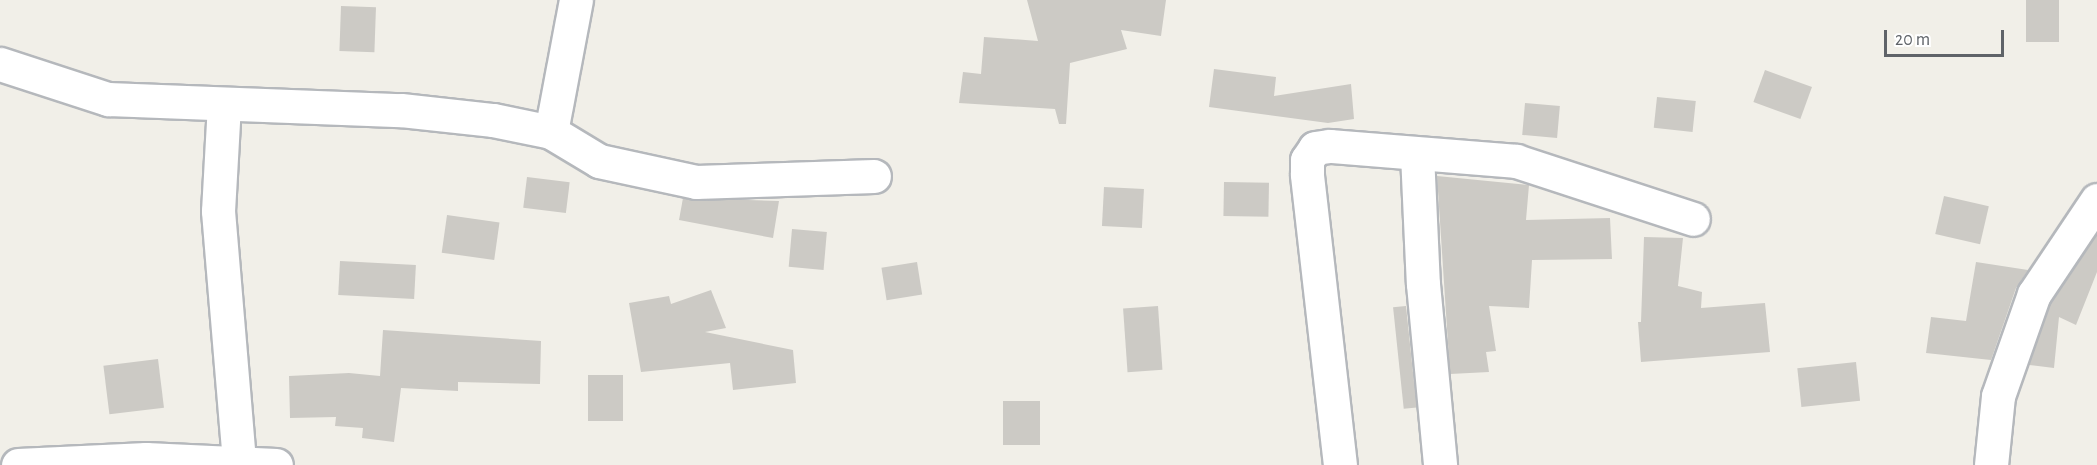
<!DOCTYPE html>
<html>
<head>
<meta charset="utf-8">
<style>
	body { margin:0 }
	#map { position:relative; width:2097px; height:465px; overflow:hidden; background:#f1efe8; font-family:"Alegreya Sans",sans-serif }
	div>[style] { position:absolute }
	.building>* { inset:0; background:#cccac5; transform-origin:0 0 }
	.roads { filter:drop-shadow(2px 0 #b5b8bc) drop-shadow(-2px 0 #b5b8bc) drop-shadow(0 2px #b5b8bc) drop-shadow(0 -2px #b5b8bc) }
	.minor>* { height:33px; margin:-16.5px; padding:0 16.5px; transform-origin:16.5px; border-radius:16.5px; background:#fff }
	span { translate:-50% -50%; white-space:nowrap; text-align:center; line-height:1.15; -webkit-text-stroke:5px #fff; paint-order:stroke }
	.scale { position:absolute; left:1884px; top:30px; width:120px; height:27px; box-sizing:border-box; border:3px solid #5f6368; border-top:0; padding-left:8px; font-size:18px; line-height:21px; white-space:nowrap; color:#5f6368; -webkit-text-stroke:4px #fff; paint-order:stroke }
</style>
</head>
<body>
<div id="map">
	<div class="building">
		<i style="clip-path:polygon(1027px 0,1166px 0,1161px 36px,1121px 30px,1127px 49px,1070px 63px,1066px 124px,1059px 124px,1055px 109px,959px 103px,963px 72px,981px 74px,984px 37px,1038px 41px)"></i>
		<i style="left:2026px;top:0;width:33px;height:42px"></i>
		<i style="left:341px;top:6px;width:35px;height:45px;rotate:2deg"></i>
		<i style="clip-path:polygon(1214px 69px,1276px 77px,1274px 96px,1351px 84px,1354px 119px,1328px 123px,1209px 107px)"></i>
		<i style="left:1765px;top:70px;width:50px;height:34px;rotate:20deg"></i>
		<i style="left:1657px;top:97px;width:39px;height:31px;rotate:6deg"></i>
		<i style="left:1525px;top:103px;width:35px;height:32px;rotate:5deg"></i>
		<i style="clip-path:polygon(1437px 176px,1529px 185px,1526px 220px,1610px 218px,1612px 259px,1532px 260px,1529px 308px,1489px 306px,1496px 351px,1486px 352px,1489px 372px,1450px 374px)"></i>
		<i style="left:527px;top:177px;width:43px;height:31px;rotate:7deg"></i>
		<i style="left:1224px;top:182px;width:45px;height:34px;rotate:1deg"></i>
		<i style="left:1104px;top:187px;width:40px;height:39px;rotate:3deg"></i>
		<i style="left:1944px;top:196px;width:46px;height:39px;rotate:13deg"></i>
		<i style="clip-path:polygon(683px 198px,779px 201px,773px 238px,679px 220px)"></i>
		<i style="left:447px;top:215px;width:53px;height:38px;rotate:8deg"></i>
		<i style="left:792px;top:229px;width:35px;height:38px;rotate:5deg"></i>
		<i style="clip-path:polygon(2097px 234px,2097px 272px,2076px 325px,2059px 317px,2054px 368px,2029px 365px,2051px 302px)"></i>
		<i style="clip-path:polygon(1644px 237px,1683px 238px,1678px 286px,1702px 292px,1701px 308px,1765px 303px,1770px 352px,1641px 362px,1638px 322px,1641px 322px)"></i>
		<i style="left:340px;top:261px;width:76px;height:34px;rotate:3deg"></i>
		<i style="left:917px;top:262px;width:33px;height:36px;rotate:81deg"></i>
		<i style="clip-path:polygon(1976px 262px,2028px 270px,2016px 288px,1991px 360px,1926px 353px,1931px 317px,1966px 321px)"></i>
		<i style="clip-path:polygon(711px 290px,726px 328px,705px 332px,793px 350px,796px 383px,733px 390px,730px 363px,641px 372px,629px 303px,669px 296px,671px 304px)"></i>
		<i style="left:1158px;top:306px;width:64px;height:35px;rotate:86deg"></i>
		<i style="left:1406px;top:306px;width:102px;height:13px;rotate:84deg"></i>
		<i style="clip-path:polygon(383px 330px,541px 341px,540px 384px,458px 382px,458px 391px,401px 388px,394px 442px,362px 438px,363px 428px,335px 426px,336px 417px,290px 418px,289px 376px,349px 373px,380px 376px)"></i>
		<i style="left:158px;top:359px;width:49px;height:55px;rotate:83deg"></i>
		<i style="left:1856px;top:362px;width:39px;height:59px;rotate:84deg"></i>
		<i style="left:588px;top:375px;width:35px;height:46px"></i>
		<i style="left:1003px;top:401px;width:37px;height:44px"></i>
	</div>
	<div class="roads">
		<div class="minor">
			<i style="left:0;top:64px;width:114px;rotate:18deg"></i>
			<i style="left:108px;top:99px;width:293px;rotate:2.2deg"></i>
			<i style="left:401px;top:110px;width:93px;rotate:6.2deg"></i>
			<i style="left:493px;top:120px;width:59px;rotate:11.7deg"></i>
			<i style="left:551px;top:132px;width:56px;rotate:31.1deg"></i>
			<i style="left:599px;top:161px;width:99px;rotate:12.2deg"></i>
			<i style="left:696px;top:182px;width:178px;rotate:-1.9deg"></i>
			<i style="left:224px;top:104px;width:107px;rotate:93.2deg"></i>
			<i style="left:218px;top:211px;width:252px;rotate:85.2deg"></i>
			<i style="left:551px;top:132px;width:134px;rotate:-79.3deg"></i>
			<i style="left:1417px;top:154px;width:130px;rotate:87.4deg"></i>
			<i style="left:1423px;top:284px;width:182px;rotate:84.6deg"></i>
			<i style="left:18px;top:465px;width:128px;rotate:-2.7deg"></i>
			<i style="left:146px;top:459px;width:130px;rotate:2.6deg"></i>
			<i style="left:1340px;top:465px;width:293px;rotate:-96.5deg"></i>
			<i style="left:1307px;top:174px;width:14px;rotate:-90deg"></i>
			<i style="left:1307px;top:160px;width:14px;rotate:-56deg"></i>
			<i style="left:1315px;top:148px;width:15px;rotate:-8deg"></i>
			<i style="left:1330px;top:146px;width:187px;rotate:4.6deg"></i>
			<i style="left:1516px;top:161px;width:186px;rotate:18.1deg"></i>
			<i style="left:1991px;top:465px;width:69px;rotate:-84.2deg"></i>
			<i style="left:1998px;top:396px;width:108px;rotate:-70.6deg"></i>
			<i style="left:2034px;top:294px;width:113px;rotate:-56.2deg"></i>
		</div>
	</div>
	<div class="scale">20 m</div>
</div>
</body>
</html>
